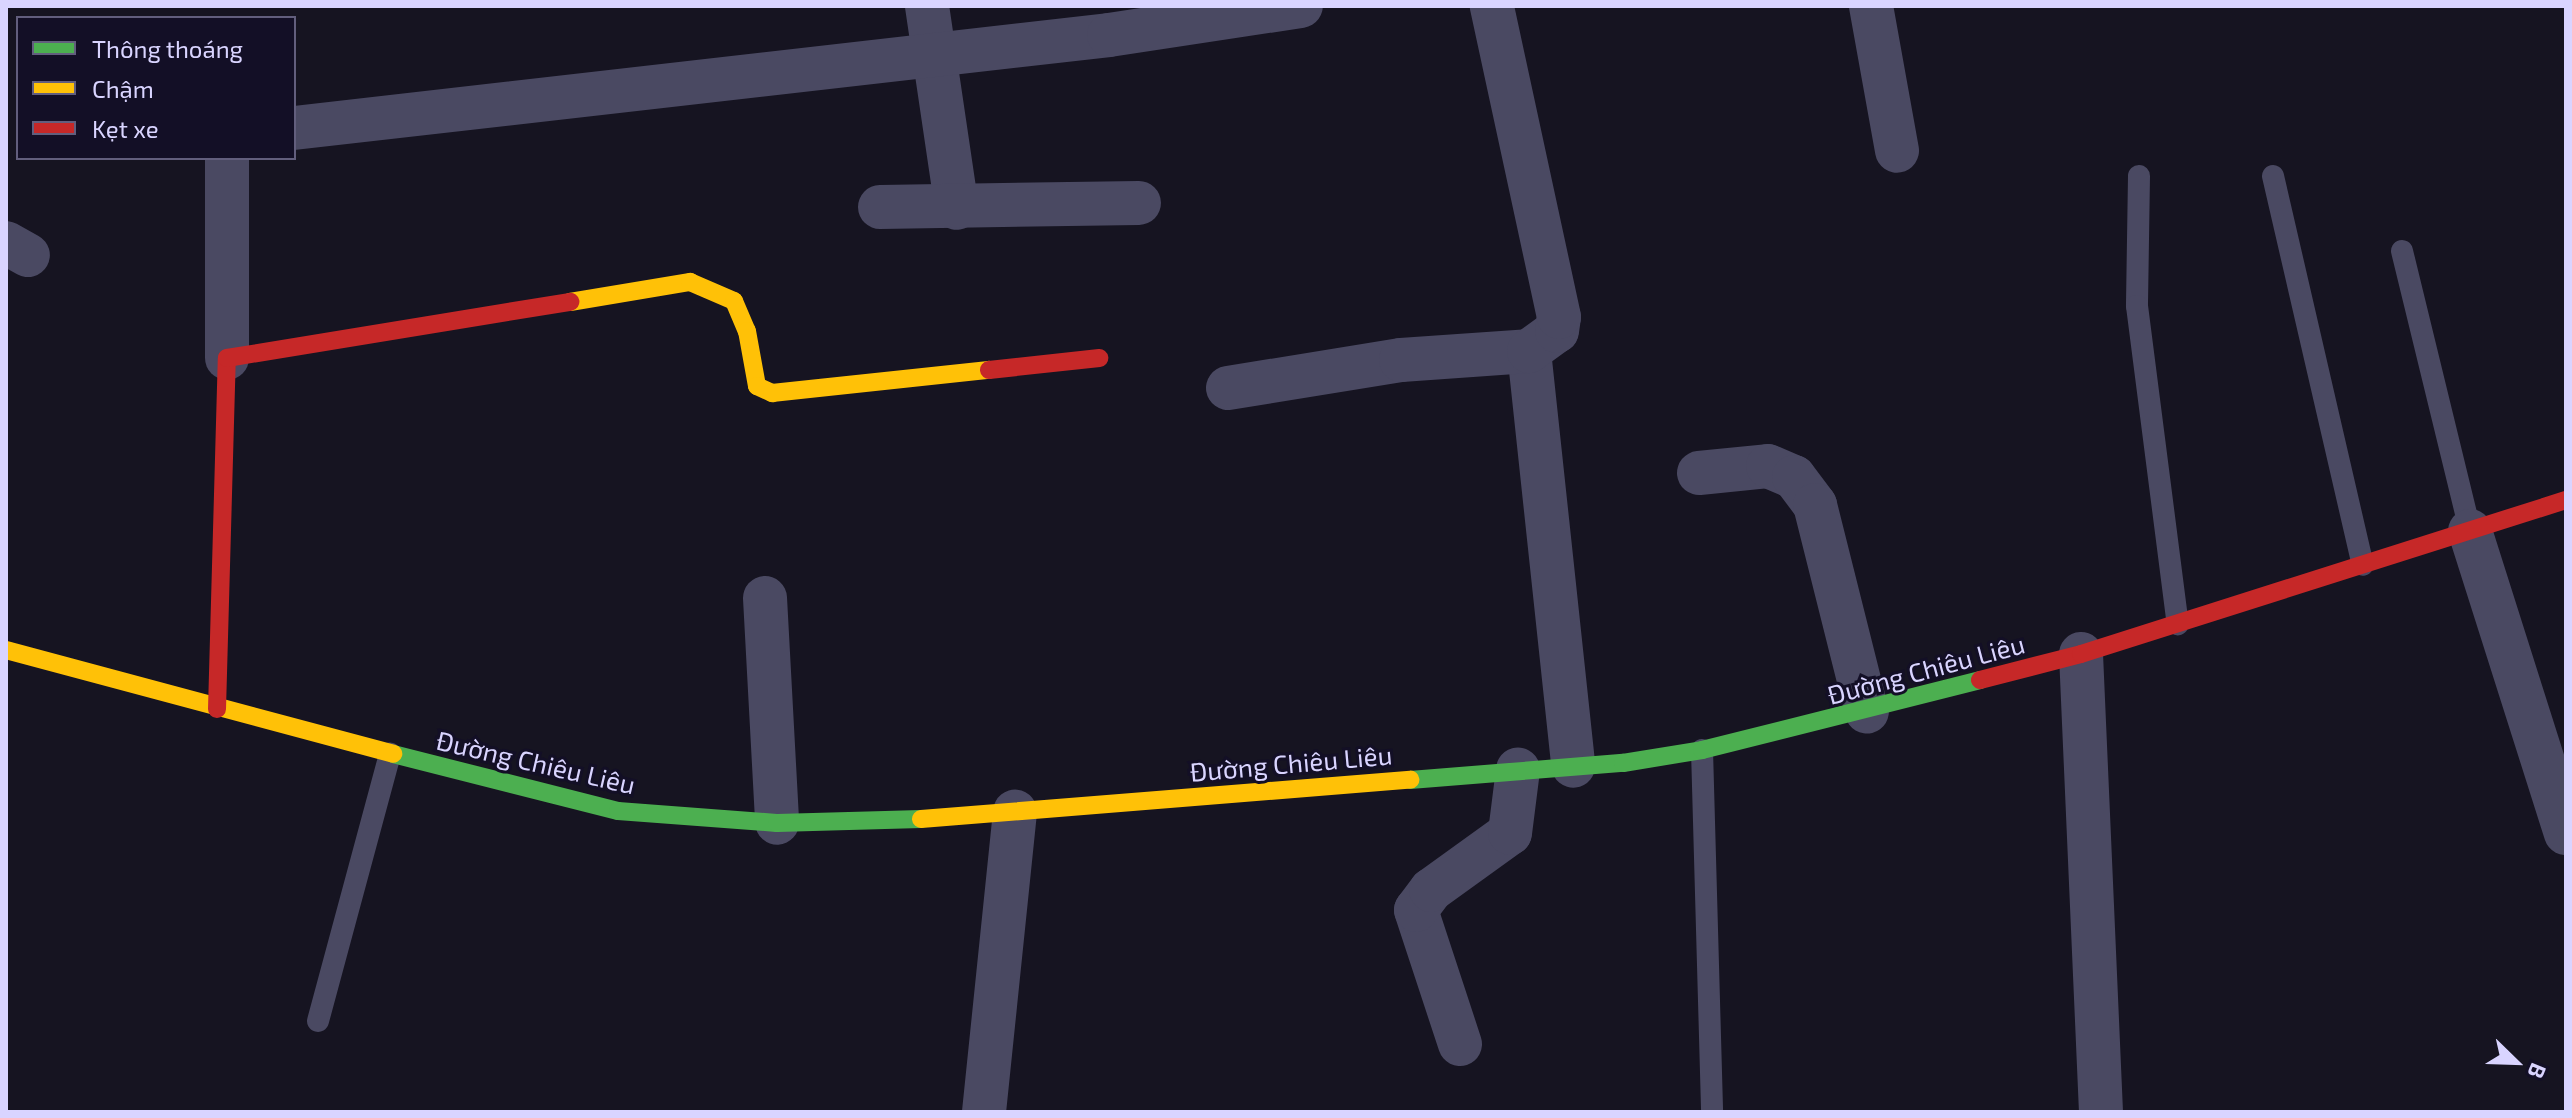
<!DOCTYPE html>
<html>
<head>
<meta charset="utf-8">
<style>
	body { margin:0 }
	#map { position:relative; width:2572px; height:1118px; overflow:hidden; background:#161421; font-family:"Exo 2",sans-serif }
	div>[style] { position:absolute }
	.lane>* { height:22px; margin:-11px; padding:0 11px; transform-origin:11px; border-radius:11px; background:#4a4962 }
	.street>* { height:44px; margin:-22px; padding:0 22px; transform-origin:22px; border-radius:22px; background:#4a4962 }
	.fast>* { height:18px; margin:-9px; padding:0 9px; transform-origin:9px; border-radius:9px; background:#4caf50 }
	.slow>* { height:18px; margin:-9px; padding:0 9px; transform-origin:9px; border-radius:9px; background:#ffc107 }
	.jam>* { height:18px; margin:-9px; padding:0 9px; transform-origin:9px; border-radius:9px; background:#c62828 }
	span { translate:-50% -50%; white-space:nowrap; text-align:center; line-height:1.15; -webkit-text-stroke:6px #130f26; paint-order:stroke }
	.street-label { font-size:26px; color:#d9d4ff }
	.frame { position:absolute; inset:0; border:8px solid #d9d4ff; pointer-events:none }
	.legend { position:absolute; left:16px; top:16px; width:280px; height:144px; box-sizing:border-box; background:#130f26; border:2px solid #625e7d; margin:0; padding:10px 14px; list-style:none; font-size:24px; color:#d9d4ff }
	.legend li { display:flex; align-items:center; gap:16px; height:40px }
	.legend b { width:40px; border:2px solid #625e7d }
	.north { position:absolute; left:2476px; top:1022px; width:80px; height:80px; -webkit-text-stroke:6px #130f26; paint-order:stroke; rotate:113deg; font-size:22px; font-weight:700; line-height:32px; text-align:center; color:#d9d4ff }
	.north::after { content:''; display:block; margin:auto; width:28px; height:36px; background:#d9d4ff; clip-path:polygon(50% 0,100% 100%,50% 72%,0 100%) }
</style>
</head>
<body>
<div id="map">
	<div class="lane">
		<i style="left:2139px;top:176px;width:130px;rotate:90.9deg"></i>
		<i style="left:2137px;top:306px;width:321px;rotate:82.7deg"></i>
		<i style="left:2273px;top:176px;width:399px;rotate:77deg"></i>
		<i style="left:2402px;top:251px;width:288px;rotate:76.3deg"></i>
		<i style="left:1702px;top:750px;width:362px;rotate:88.4deg"></i>
		<i style="left:318px;top:1021px;width:277px;rotate:-74.9deg"></i>
	</div>
	<div class="street">
		<i style="left:927px;top:6px;width:204px;rotate:81.6deg"></i>
		<i style="left:1871px;top:6px;width:147px;rotate:79.8deg"></i>
		<i style="left:294px;top:128px;width:820px;rotate:-6.51deg"></i>
		<i style="left:1109px;top:35px;width:194px;rotate:-8.6deg"></i>
		<i style="left:227px;top:158px;width:200px;rotate:90deg"></i>
		<i style="left:880px;top:207px;width:259px;rotate:-0.9deg"></i>
		<i style="left:6px;top:243px;width:25px;rotate:29deg"></i>
		<i style="left:1529px;top:351px;width:417px;rotate:83.9deg"></i>
		<i style="left:1228px;top:388px;width:175px;rotate:-9.2deg"></i>
		<i style="left:1401px;top:360px;width:128px;rotate:-4deg"></i>
		<i style="left:1529px;top:351px;width:34px;rotate:-36deg"></i>
		<i style="left:1557px;top:331px;width:14px;rotate:-82deg"></i>
		<i style="left:1559px;top:317px;width:318px;rotate:-102.2deg"></i>
		<i style="left:1699px;top:473px;width:69px;rotate:-5.8deg"></i>
		<i style="left:1768px;top:466px;width:28px;rotate:23deg"></i>
		<i style="left:1794px;top:477px;width:35px;rotate:53deg"></i>
		<i style="left:1815px;top:505px;width:213px;rotate:75.9deg"></i>
		<i style="left:2470px;top:531px;width:317px;rotate:72.4deg"></i>
		<i style="left:765px;top:598px;width:225px;rotate:86.9deg"></i>
		<i style="left:2081px;top:654px;width:458px;rotate:87.5deg"></i>
		<i style="left:1460px;top:1044px;width:141px;rotate:-108.2deg"></i>
		<i style="left:1416px;top:910px;width:25px;rotate:-53deg"></i>
		<i style="left:1431px;top:890px;width:97px;rotate:-35.8deg"></i>
		<i style="left:1510px;top:833px;width:64px;rotate:-82.8deg"></i>
		<i style="left:984px;top:1112px;width:302px;rotate:-84.1deg"></i>
	</div>
	<div class="fast">
		<i style="left:393px;top:754px;width:232px;rotate:14.2deg"></i>
		<i style="left:618px;top:811px;width:159px;rotate:4.3deg"></i>
		<i style="left:777px;top:823px;width:144px;rotate:-1.6deg"></i>
		<i style="left:1410px;top:780px;width:214px;rotate:-4.6deg"></i>
		<i style="left:1623px;top:763px;width:80px;rotate:-9.3deg"></i>
		<i style="left:1702px;top:750px;width:287px;rotate:-14.1deg"></i>
	</div>
	<div class="slow">
		<i style="left:570px;top:302px;width:122px;rotate:-9.5deg"></i>
		<i style="left:690px;top:282px;width:48px;rotate:23.4deg"></i>
		<i style="left:734px;top:301px;width:33px;rotate:67deg"></i>
		<i style="left:747px;top:331px;width:56px;rotate:79.7deg"></i>
		<i style="left:757px;top:386px;width:17px;rotate:25deg"></i>
		<i style="left:772px;top:393px;width:218px;rotate:-6.1deg"></i>
		<i style="left:6px;top:650px;width:401px;rotate:15deg"></i>
		<i style="left:921px;top:819px;width:491px;rotate:-4.6deg"></i>
	</div>
	<div class="jam">
		<i style="left:989px;top:370px;width:111px;rotate:-6.2deg"></i>
		<i style="left:1980px;top:680px;width:104px;rotate:-14.4deg"></i>
		<i style="left:2081px;top:654px;width:509px;rotate:-17.62deg"></i>
		<i style="left:217px;top:709px;width:351px;rotate:-88.4deg"></i>
		<i style="left:227px;top:358px;width:348px;rotate:-9.3deg"></i>
	</div>
	<div class="street-label">
		<span style="left:1926px;top:669px;rotate:-15deg">Đường Chiêu Liêu</span>
		<span style="left:536px;top:762px;rotate:13deg">Đường Chiêu Liêu</span>
		<span style="left:1291px;top:763px;rotate:-5deg">Đường Chiêu Liêu</span>
	</div>
	<div class="frame"></div>
	<ul class="legend">
	<li><b style="height:10px;background:#4caf50"></b>Thông thoáng</li>
	<li><b style="height:10px;background:#ffc107"></b>Chậm</li>
	<li><b style="height:10px;background:#c62828"></b>Kẹt xe</li>
	</ul>
	<div class="north">B</div>
</div>
</body>
</html>
